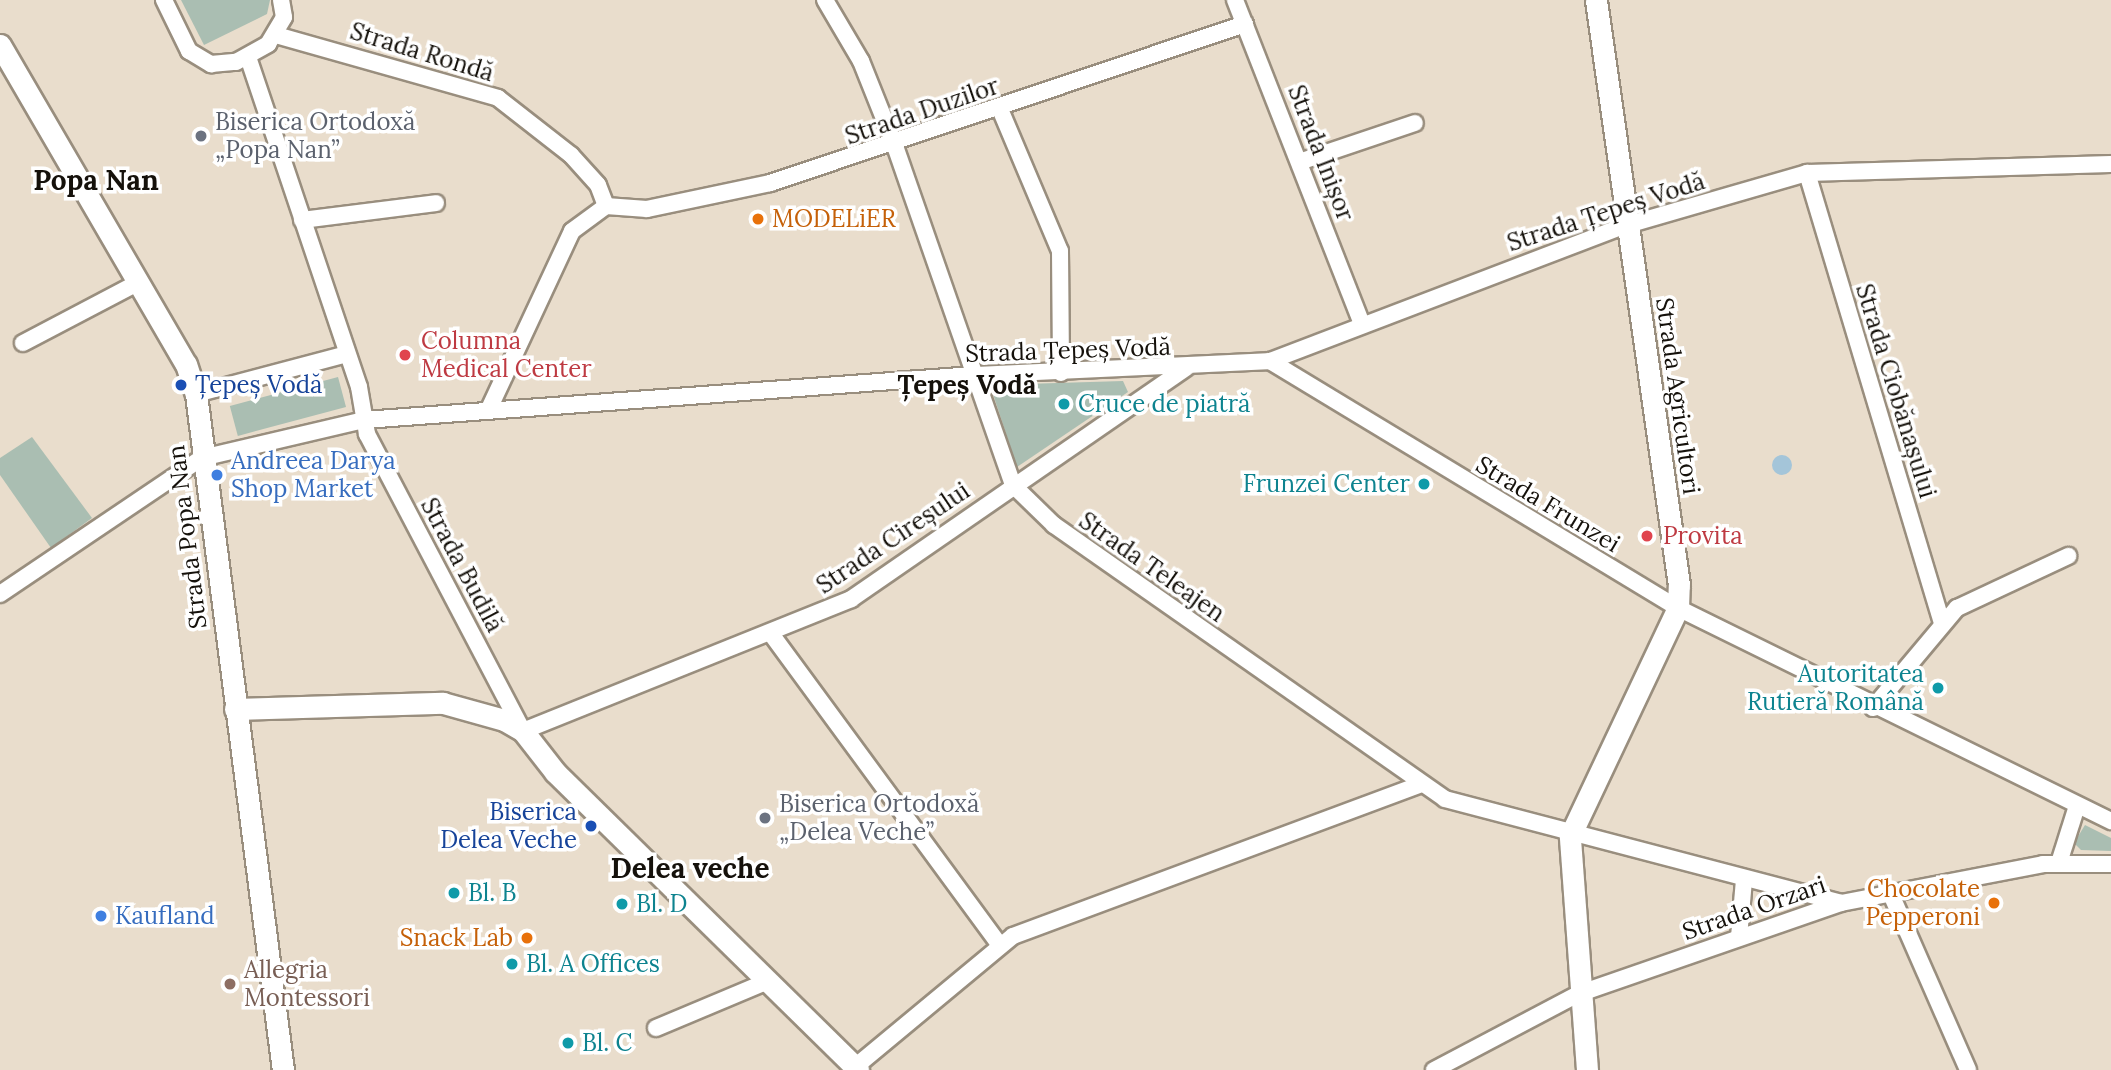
<!DOCTYPE html>
<html>
<head>
<meta charset="utf-8">
<style>
	body { margin:0 }
	#map { position:relative; width:2111px; height:1070px; overflow:hidden; background:#e9ddcc; font-family:Lora,serif }
	div>[style] { position:absolute }
	.green>* { inset:0; background:#aabeb2; transform-origin:0 0 }
	.water>* { inset:0; background:#a4c5d9 }
	.round { border-radius:50% }
	.roads { filter:drop-shadow(2px 0 #998e7e) drop-shadow(-2px 0 #998e7e) drop-shadow(0 2px #998e7e) drop-shadow(0 -2px #998e7e) }
	.street>* { height:16px; margin:-8px; padding:0 8px; transform-origin:8px; border-radius:8px; background:#fff }
	.secondary>* { height:21px; margin:-10.5px; padding:0 10.5px; transform-origin:10.5px; border-radius:10.5px; background:#fff }
	.dots>* { width:19px; height:19px; translate:-50% -50%; box-sizing:border-box; border:4px solid #fff; border-radius:50% }
	span { translate:-50% -50%; white-space:nowrap; text-align:center; line-height:1.15; -webkit-text-stroke:7px #fff; paint-order:stroke }
	.street-label { font-size:24px; color:#15110b }
	.worship-label { font-size:24px; color:#5b616d }
	.left { translate:0 -50%; text-align:left }
	.food-label { font-size:24px; color:#c56008 }
	.right { translate:-100% -50%; text-align:right }
	.health-label { font-size:24px; color:#be3a42 }
	.transit-label { font-size:24px; color:#164399 }
	.culture-label { font-size:24px; color:#0d838f }
	.shop-label { font-size:24px; color:#366cbe }
	.education-label { font-size:24px; color:#785e54 }
	.neighbourhood-label { font-size:26px; color:#15110b; font-weight:700 }
	.quarter-label { font-size:28px; color:#15110b; font-weight:700 }
</style>
</head>
<body>
<div id="map">
	<div class="green">
		<i style="clip-path:polygon(181px 0,270px 0,267px 14px,204px 45px)"></i>
		<i style="left:338px;top:377px;width:31px;height:112px;rotate:75deg"></i>
		<i style="clip-path:polygon(1123px 381px,1128px 392px,1017px 467px,990px 385px)"></i>
		<i style="clip-path:polygon(32px 437px,92px 518px,51px 548px,0 475px,0 458px)"></i>
		<i style="clip-path:polygon(2085px 825px,2111px 838px,2111px 851px,2081px 850px,2074px 843px)"></i>
	</div>
	<div class="water">
		<i class="round" style="left:1772px;top:455px;width:20px;height:20px"></i>
	</div>
	<div class="roads">
		<div class="street">
			<i style="left:164px;top:0;width:57px;rotate:63.9deg"></i>
			<i style="left:189px;top:51px;width:26px;rotate:31deg"></i>
			<i style="left:211px;top:64px;width:25px;rotate:-5deg"></i>
			<i style="left:236px;top:62px;width:37px;rotate:-29deg"></i>
			<i style="left:268px;top:44px;width:31px;rotate:-59deg"></i>
			<i style="left:284px;top:17px;width:17px;rotate:-100deg"></i>
			<i style="left:825px;top:0;width:71px;rotate:59.5deg"></i>
			<i style="left:861px;top:61px;width:92px;rotate:68.2deg"></i>
			<i style="left:895px;top:146px;width:359px;rotate:70.8deg"></i>
			<i style="left:1013px;top:485px;width:57px;rotate:44.3deg"></i>
			<i style="left:1054px;top:525px;width:477px;rotate:35deg"></i>
			<i style="left:1445px;top:799px;width:409px;rotate:14.7deg"></i>
			<i style="left:1235px;top:0;width:348px;rotate:68.6deg"></i>
			<i style="left:276px;top:35px;width:231px;rotate:15.8deg"></i>
			<i style="left:498px;top:98px;width:93px;rotate:38deg"></i>
			<i style="left:571px;top:155px;width:40px;rotate:48deg"></i>
			<i style="left:598px;top:185px;width:22px;rotate:69deg"></i>
			<i style="left:248px;top:57px;width:348px;rotate:71.4deg"></i>
			<i style="left:359px;top:387px;width:48px;rotate:80.3deg"></i>
			<i style="left:367px;top:434px;width:335px;rotate:62.3deg"></i>
			<i style="left:523px;top:731px;width:354px;rotate:-21.9deg"></i>
			<i style="left:851px;top:599px;width:407px;rotate:-34.6deg"></i>
			<i style="left:1000px;top:109px;width:154px;rotate:67.1deg"></i>
			<i style="left:1060px;top:251px;width:122px;rotate:89.5deg"></i>
			<i style="left:1302px;top:161px;width:119px;rotate:-18.6deg"></i>
			<i style="left:1807px;top:173px;width:469px;rotate:73.3deg"></i>
			<i style="left:606px;top:206px;width:41px;rotate:4.2deg"></i>
			<i style="left:647px;top:209px;width:126px;rotate:-11.9deg"></i>
			<i style="left:770px;top:183px;width:501px;rotate:-18.51deg"></i>
			<i style="left:302px;top:220px;width:135px;rotate:-7.2deg"></i>
			<i style="left:23px;top:343px;width:131px;rotate:-27.7deg"></i>
			<i style="left:1270px;top:361px;width:477px;rotate:31.2deg"></i>
			<i style="left:1678px;top:608px;width:483px;rotate:26.2deg"></i>
			<i style="left:196px;top:394px;width:156px;rotate:-14.8deg"></i>
			<i style="left:489px;top:409px;width:196px;rotate:-65deg"></i>
			<i style="left:572px;top:231px;width:42px;rotate:-36.3deg"></i>
			<i style="left:0;top:594px;width:244px;rotate:-34deg"></i>
			<i style="left:202px;top:458px;width:166px;rotate:-13.2deg"></i>
			<i style="left:364px;top:420px;width:612px;rotate:-4.22deg"></i>
			<i style="left:974px;top:375px;width:296px;rotate:-2.7deg"></i>
			<i style="left:1270px;top:361px;width:382px;rotate:-20.9deg"></i>
			<i style="left:1627px;top:225px;width:187px;rotate:-16.1deg"></i>
			<i style="left:1807px;top:173px;width:304px;rotate:-1.7deg"></i>
			<i style="left:772px;top:635px;width:383px;rotate:53.7deg"></i>
			<i style="left:1873px;top:708px;width:131px;rotate:-50deg"></i>
			<i style="left:1957px;top:608px;width:123px;rotate:-25.1deg"></i>
			<i style="left:2059px;top:863px;width:60px;rotate:-72.5deg"></i>
			<i style="left:1890px;top:892px;width:194px;rotate:66.3deg"></i>
			<i style="left:1739px;top:937px;width:57px;rotate:-85deg"></i>
			<i style="left:656px;top:1028px;width:121px;rotate:-22.8deg"></i>
			<i style="left:855px;top:1067px;width:205px;rotate:-39.7deg"></i>
			<i style="left:1013px;top:936px;width:433px;rotate:-20.4deg"></i>
			<i style="left:1434px;top:1070px;width:163px;rotate:-27.8deg"></i>
			<i style="left:1578px;top:994px;width:278px;rotate:-19.1deg"></i>
			<i style="left:1841px;top:903px;width:206px;rotate:-10.9deg"></i>
			<i style="left:2043px;top:864px;width:68px"></i>
		</div>
		<div class="secondary">
			<i style="left:0;top:45px;width:369px;rotate:59.8deg"></i>
			<i style="left:186px;top:364px;width:32px;rotate:72deg"></i>
			<i style="left:196px;top:394px;width:682px;rotate:82.67deg"></i>
			<i style="left:235px;top:709px;width:208px;rotate:-1.7deg"></i>
			<i style="left:443px;top:703px;width:63px;rotate:15.6deg"></i>
			<i style="left:504px;top:720px;width:22px;rotate:30deg"></i>
			<i style="left:523px;top:731px;width:52px;rotate:52deg"></i>
			<i style="left:555px;top:772px;width:425px;rotate:44.5deg"></i>
			<i style="left:1587px;top:1070px;width:235px;rotate:-94.2deg"></i>
			<i style="left:1570px;top:836px;width:252px;rotate:-64.7deg"></i>
			<i style="left:1678px;top:608px;width:23px;rotate:-88deg"></i>
			<i style="left:1679px;top:585px;width:591px;rotate:-98.08deg"></i>
		</div>
	</div>
	<div class="dots">
		<i style="left:201px;top:136px;background:#6b7280"></i>
		<i style="left:758px;top:219px;background:#e8710a"></i>
		<i style="left:405px;top:355px;background:#e0444e"></i>
		<i style="left:181px;top:385px;background:#1a4fb4"></i>
		<i style="left:1064px;top:404px;background:#0f9aa8"></i>
		<i style="left:217px;top:475px;background:#3f7fe0"></i>
		<i style="left:1424px;top:484px;background:#0f9aa8"></i>
		<i style="left:1647px;top:536px;background:#e0444e"></i>
		<i style="left:1938px;top:688px;background:#0f9aa8"></i>
		<i style="left:765px;top:818px;background:#6b7280"></i>
		<i style="left:591px;top:826px;background:#1a4fb4"></i>
		<i style="left:454px;top:893px;background:#0f9aa8"></i>
		<i style="left:1994px;top:903px;background:#e8710a"></i>
		<i style="left:622px;top:904px;background:#0f9aa8"></i>
		<i style="left:101px;top:916px;background:#3f7fe0"></i>
		<i style="left:527px;top:938px;background:#e8710a"></i>
		<i style="left:512px;top:964px;background:#0f9aa8"></i>
		<i style="left:230px;top:984px;background:#8d6e63"></i>
		<i style="left:568px;top:1043px;background:#0f9aa8"></i>
	</div>
	<div class="street-label">
		<span style="left:422px;top:52px;rotate:17deg">Strada Rondă</span>
		<span style="left:922px;top:111px;rotate:-19deg">Strada Duzilor</span>
		<span style="left:1321px;top:153px;rotate:69deg">Strada Inișor</span>
		<span style="left:1606px;top:212px;rotate:-18deg">Strada Țepeș Vodă</span>
		<span style="left:1068px;top:350px;rotate:-2deg">Strada Țepeș Vodă</span>
		<span style="left:1896px;top:391px;rotate:73deg">Strada Ciobănașului</span>
		<span style="left:1678px;top:396px;rotate:82deg">Strada Agricultori</span>
		<span style="left:1548px;top:504px;rotate:31deg">Strada Frunzei</span>
		<span style="left:187px;top:537px;rotate:-97deg">Strada Popa Nan</span>
		<span style="left:893px;top:538px;rotate:-34deg">Strada Cireșului</span>
		<span style="left:462px;top:565px;rotate:62deg">Strada Budilă</span>
		<span style="left:1152px;top:567px;rotate:35deg">Strada Teleajen</span>
		<span style="left:1754px;top:908px;rotate:-19deg">Strada Orzari</span>
	</div>
	<div class="worship-label">
		<span class="left" style="left:215px;top:136px">Biserica Ortodoxă<br>„Popa Nan”</span>
		<span class="left" style="left:779px;top:818px">Biserica Ortodoxă<br>„Delea Veche”</span>
	</div>
	<div class="food-label">
		<span class="left" style="left:772px;top:219px">MODELiER</span>
		<span class="right" style="left:1980px;top:903px">Chocolate<br>Pepperoni</span>
		<span class="right" style="left:513px;top:938px">Snack Lab</span>
	</div>
	<div class="health-label">
		<span class="left" style="left:421px;top:355px">Columna<br>Medical Center</span>
		<span class="left" style="left:1663px;top:536px">Provita</span>
	</div>
	<div class="transit-label">
		<span class="left" style="left:195px;top:385px">Țepeș Vodă</span>
		<span class="right" style="left:577px;top:826px">Biserica<br>Delea Veche</span>
	</div>
	<div class="culture-label">
		<span class="left" style="left:1078px;top:404px">Cruce de piatră</span>
		<span class="right" style="left:1410px;top:484px">Frunzei Center</span>
		<span class="right" style="left:1924px;top:688px">Autoritatea<br>Rutieră Română</span>
		<span class="left" style="left:468px;top:893px">Bl. B</span>
		<span class="left" style="left:636px;top:904px">Bl. D</span>
		<span class="left" style="left:526px;top:964px">Bl. A Offices</span>
		<span class="left" style="left:582px;top:1043px">Bl. C</span>
	</div>
	<div class="shop-label">
		<span class="left" style="left:231px;top:475px">Andreea Darya<br>Shop Market</span>
		<span class="left" style="left:115px;top:916px">Kaufland</span>
	</div>
	<div class="education-label">
		<span class="left" style="left:244px;top:984px">Allegria<br>Montessori</span>
	</div>
	<div class="neighbourhood-label">
		<span style="left:967px;top:385px">Țepeș Vodă</span>
	</div>
	<div class="quarter-label">
		<span style="left:96px;top:180px">Popa Nan</span>
		<span style="left:690px;top:868px">Delea veche</span>
	</div>
</div>
</body>
</html>
